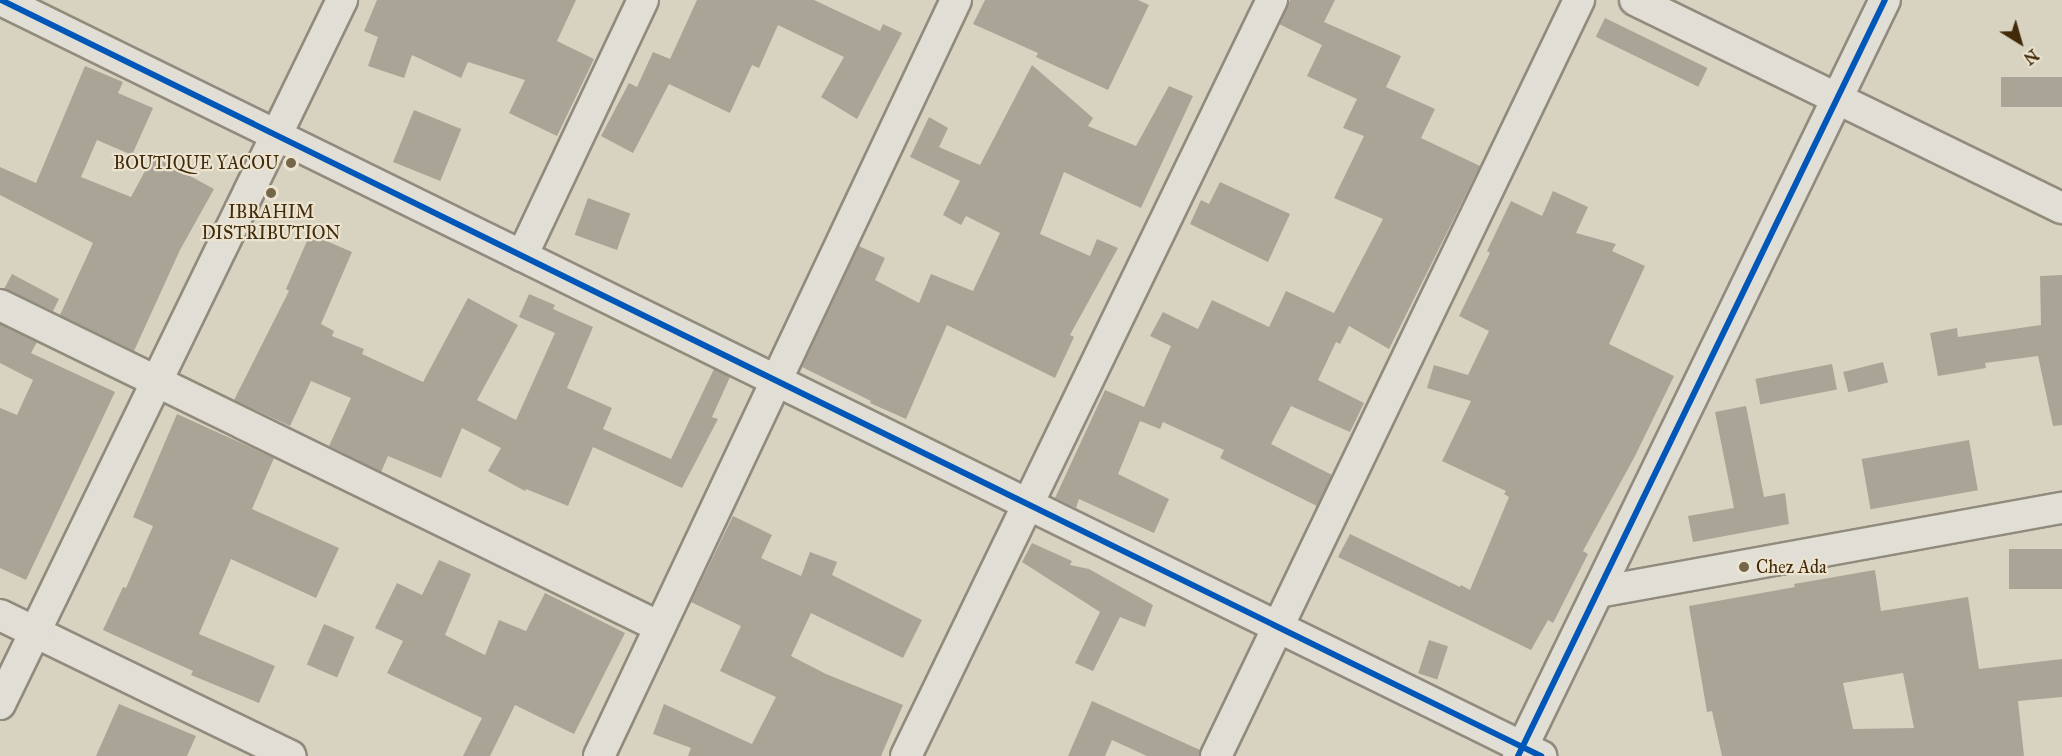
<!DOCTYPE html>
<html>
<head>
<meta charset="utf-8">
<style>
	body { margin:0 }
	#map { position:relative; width:2062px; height:756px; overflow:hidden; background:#d8d2c1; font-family:"IM FELL Great Primer",serif }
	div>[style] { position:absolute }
	.building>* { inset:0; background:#aaa497; transform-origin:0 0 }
	.roads { filter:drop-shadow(2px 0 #918b7d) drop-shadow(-2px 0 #918b7d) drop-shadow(0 2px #918b7d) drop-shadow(0 -2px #918b7d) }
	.minor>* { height:30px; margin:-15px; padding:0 15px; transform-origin:15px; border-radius:15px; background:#e1ded6 }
	.cycleway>* { height:6px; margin:-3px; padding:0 3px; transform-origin:3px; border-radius:3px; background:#0057b8 }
	.dots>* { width:16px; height:16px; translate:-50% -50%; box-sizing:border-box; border:3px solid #ece4d1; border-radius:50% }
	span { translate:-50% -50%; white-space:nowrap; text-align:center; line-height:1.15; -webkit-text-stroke:4.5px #ece4d1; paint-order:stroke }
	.poi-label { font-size:18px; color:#402a09 }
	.right { translate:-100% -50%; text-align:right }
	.left { translate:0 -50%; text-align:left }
	.north { position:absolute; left:1990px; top:12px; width:60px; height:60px; -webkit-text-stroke:4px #ece4d1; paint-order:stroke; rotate:143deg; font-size:16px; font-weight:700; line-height:24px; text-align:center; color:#402a09 }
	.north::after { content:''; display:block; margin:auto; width:21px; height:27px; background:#402a09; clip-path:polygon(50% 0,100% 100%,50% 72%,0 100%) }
</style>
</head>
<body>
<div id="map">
	<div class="building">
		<i style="clip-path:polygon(377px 0,576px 0,557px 41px,594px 59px,557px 136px,509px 113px,525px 80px,468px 62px,461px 78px,412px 55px,404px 78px,368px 66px,378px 37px,364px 31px)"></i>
		<i style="clip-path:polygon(697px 0,814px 0,880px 31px,883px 24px,902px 33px,857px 119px,821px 97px,844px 57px,778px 25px,759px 68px,752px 65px,730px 113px,669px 84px,633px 153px,601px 136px,629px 83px,637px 87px,653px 52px,670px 59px)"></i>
		<i style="clip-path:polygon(985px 0,1138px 0,1149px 5px,1108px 90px,1036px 57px,1038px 53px,973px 24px)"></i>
		<i style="clip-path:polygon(1290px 0,1335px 0,1324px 22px,1401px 56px,1386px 87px,1435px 109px,1421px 138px,1480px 166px,1389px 349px,1349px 326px,1340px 344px,1336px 342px,1318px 380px,1364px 403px,1350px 432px,1291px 406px,1271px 444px,1332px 475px,1317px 506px,1220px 458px,1224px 450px,1163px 422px,1160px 429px,1140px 421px,1118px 474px,1169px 499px,1154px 533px,1079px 499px,1076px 508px,1055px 498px,1105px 390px,1144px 407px,1171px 346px,1150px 336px,1163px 312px,1198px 329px,1212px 300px,1269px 327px,1286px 291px,1334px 313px,1383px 219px,1334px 198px,1364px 136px,1343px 128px,1357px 99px,1307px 76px,1322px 45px,1279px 24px)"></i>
		<i style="left:1605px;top:18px;width:114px;height:21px;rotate:26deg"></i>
		<i style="clip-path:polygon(1032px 65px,1093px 118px,1088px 126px,1136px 146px,1169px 86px,1193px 96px,1141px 208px,1064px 172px,1040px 234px,1090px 256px,1097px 239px,1118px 248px,1070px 335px,1074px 337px,1055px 378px,947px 325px,906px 419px,870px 403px,871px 401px,802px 367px,859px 246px,885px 258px,875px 280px,919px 303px,931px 274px,973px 291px,1000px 233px,966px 216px,961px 225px,943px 215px,960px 181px,910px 157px,929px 117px,948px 128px,939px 147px,980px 165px)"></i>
		<i style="clip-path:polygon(85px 66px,123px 82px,118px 93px,153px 108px,132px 155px,97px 140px,81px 177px,131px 197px,153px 156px,214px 189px,180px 250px,134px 351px,60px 315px,93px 243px,0 195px,0 167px,36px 183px)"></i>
		<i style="left:2062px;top:77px;width:30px;height:61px;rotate:90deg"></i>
		<i style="left:414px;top:110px;width:51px;height:56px;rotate:22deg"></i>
		<i style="clip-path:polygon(1220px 182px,1290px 214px,1268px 262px,1190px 224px,1201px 200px,1209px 204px)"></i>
		<i style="clip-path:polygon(1553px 191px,1588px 207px,1576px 233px,1616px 244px,1612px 251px,1645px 266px,1609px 344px,1674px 376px,1635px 456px,1583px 551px,1588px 554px,1553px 623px,1548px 620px,1531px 650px,1338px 557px,1350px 534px,1460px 587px,1461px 585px,1470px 590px,1509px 497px,1504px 494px,1506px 491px,1442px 461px,1471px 401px,1427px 388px,1434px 365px,1468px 375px,1489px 331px,1459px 316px,1490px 253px,1487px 251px,1511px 201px,1542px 216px)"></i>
		<i style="left:588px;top:198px;width:45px;height:39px;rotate:20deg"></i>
		<i style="clip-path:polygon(310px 234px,352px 252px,321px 324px,334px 331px,332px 336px,364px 349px,362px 354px,423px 382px,468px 298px,518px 325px,477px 400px,516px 420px,555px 333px,519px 317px,529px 294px,555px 305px,553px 309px,593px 327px,567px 388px,612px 408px,603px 429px,671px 459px,714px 369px,730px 377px,712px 417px,718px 419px,682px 488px,593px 447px,568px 506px,526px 489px,525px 491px,488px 471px,501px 448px,462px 428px,441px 478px,388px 456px,381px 472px,329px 446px,351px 398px,311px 381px,290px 426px,234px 400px,289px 291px,286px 289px)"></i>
		<i style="clip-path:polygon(12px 274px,59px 299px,53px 311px,4px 289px)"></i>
		<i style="clip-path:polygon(2062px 275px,2062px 425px,2053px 426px,2038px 356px,1985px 363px,1986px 368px,1938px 376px,1930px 333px,1957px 328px,1958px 337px,2041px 325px,2040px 276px)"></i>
		<i style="clip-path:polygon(0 324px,37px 342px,31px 353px,115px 392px,26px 580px,0 568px,0 408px,17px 415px,33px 380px,0 363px)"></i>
		<i style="left:1883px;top:362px;width:21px;height:41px;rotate:76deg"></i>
		<i style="left:1832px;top:364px;width:26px;height:78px;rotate:79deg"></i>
		<i style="clip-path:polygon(1746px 406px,1764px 497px,1785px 493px,1789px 524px,1693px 542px,1688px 516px,1734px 508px,1715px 412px)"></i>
		<i style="clip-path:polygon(177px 414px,274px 458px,252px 509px,339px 548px,316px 598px,231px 559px,199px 634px,275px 666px,259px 703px,191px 675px,193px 671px,103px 630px,123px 587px,126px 588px,153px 526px,133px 517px)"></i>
		<i style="left:1969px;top:440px;width:51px;height:109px;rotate:80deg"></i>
		<i style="clip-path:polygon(733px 516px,772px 535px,761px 558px,801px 576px,810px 552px,837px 562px,832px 575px,922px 620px,903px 658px,811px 613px,791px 656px,826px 674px,903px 705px,881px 756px,688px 756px,691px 748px,653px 734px,664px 704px,752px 744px,776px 697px,720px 671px,741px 626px,691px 602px)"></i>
		<i style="clip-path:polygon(1032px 543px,1072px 561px,1070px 565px,1089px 569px,1153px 605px,1145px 627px,1120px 617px,1093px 671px,1075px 663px,1100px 612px,1022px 562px)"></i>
		<i style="left:2062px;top:549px;width:40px;height:53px;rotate:90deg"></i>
		<i style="clip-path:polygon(439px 560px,471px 574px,445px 635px,485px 655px,499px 620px,526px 631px,545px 593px,625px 633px,574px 734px,515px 705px,490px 756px,463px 756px,482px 718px,387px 673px,403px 641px,375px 628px,397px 583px,422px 595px)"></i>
		<i style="clip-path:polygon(evenodd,1875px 570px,1881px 611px,1968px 597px,1979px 669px,2062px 659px,2062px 697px,2018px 701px,2024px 756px,1722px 756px,1712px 711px,1707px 712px,1689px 606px,1795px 587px,1794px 584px,1875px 570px,1903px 673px,1914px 728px,1853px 729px,1843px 683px,1903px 673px)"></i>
		<i style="left:324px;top:624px;width:33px;height:44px;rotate:23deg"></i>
		<i style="left:1429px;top:640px;width:20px;height:35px;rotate:18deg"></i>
		<i style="clip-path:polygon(1092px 701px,1200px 750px,1199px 756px,1147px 756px,1112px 740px,1105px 756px,1068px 756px)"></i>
		<i style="clip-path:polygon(119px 704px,196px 736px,187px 756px,96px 756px)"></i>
	</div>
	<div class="roads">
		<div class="minor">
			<i style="left:1px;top:0;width:1716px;rotate:26.15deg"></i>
			<i style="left:1635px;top:0;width:475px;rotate:26deg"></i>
			<i style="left:522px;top:256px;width:283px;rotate:-64.7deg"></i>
			<i style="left:0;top:305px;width:734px;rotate:26.01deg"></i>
			<i style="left:1598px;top:592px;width:472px;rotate:-10.3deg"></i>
			<i style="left:0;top:615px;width:323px;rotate:25.9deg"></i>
			<i style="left:0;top:704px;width:783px;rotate:-64.09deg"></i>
			<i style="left:599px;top:756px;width:836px;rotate:-64.72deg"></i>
			<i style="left:906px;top:756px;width:840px;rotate:-64.17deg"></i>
			<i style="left:1216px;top:756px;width:839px;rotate:-64.35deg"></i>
			<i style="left:1518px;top:756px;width:840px;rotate:-64.11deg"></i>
		</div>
	</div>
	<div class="cycleway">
		<i style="left:1px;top:0;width:1716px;rotate:26.15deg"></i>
		<i style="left:1518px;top:756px;width:840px;rotate:-64.11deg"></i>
	</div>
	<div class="dots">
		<i style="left:291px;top:163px;background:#756549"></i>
		<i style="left:271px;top:193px;background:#756549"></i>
		<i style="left:1744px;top:567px;background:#756549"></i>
	</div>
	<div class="poi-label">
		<span class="right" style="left:279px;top:163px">BOUTIQUE YACOU</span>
		<span style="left:271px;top:223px">IBRAHIM<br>DISTRIBUTION</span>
		<span class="left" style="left:1756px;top:567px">Chez Ada</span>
	</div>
	<div class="north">N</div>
</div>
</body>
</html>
